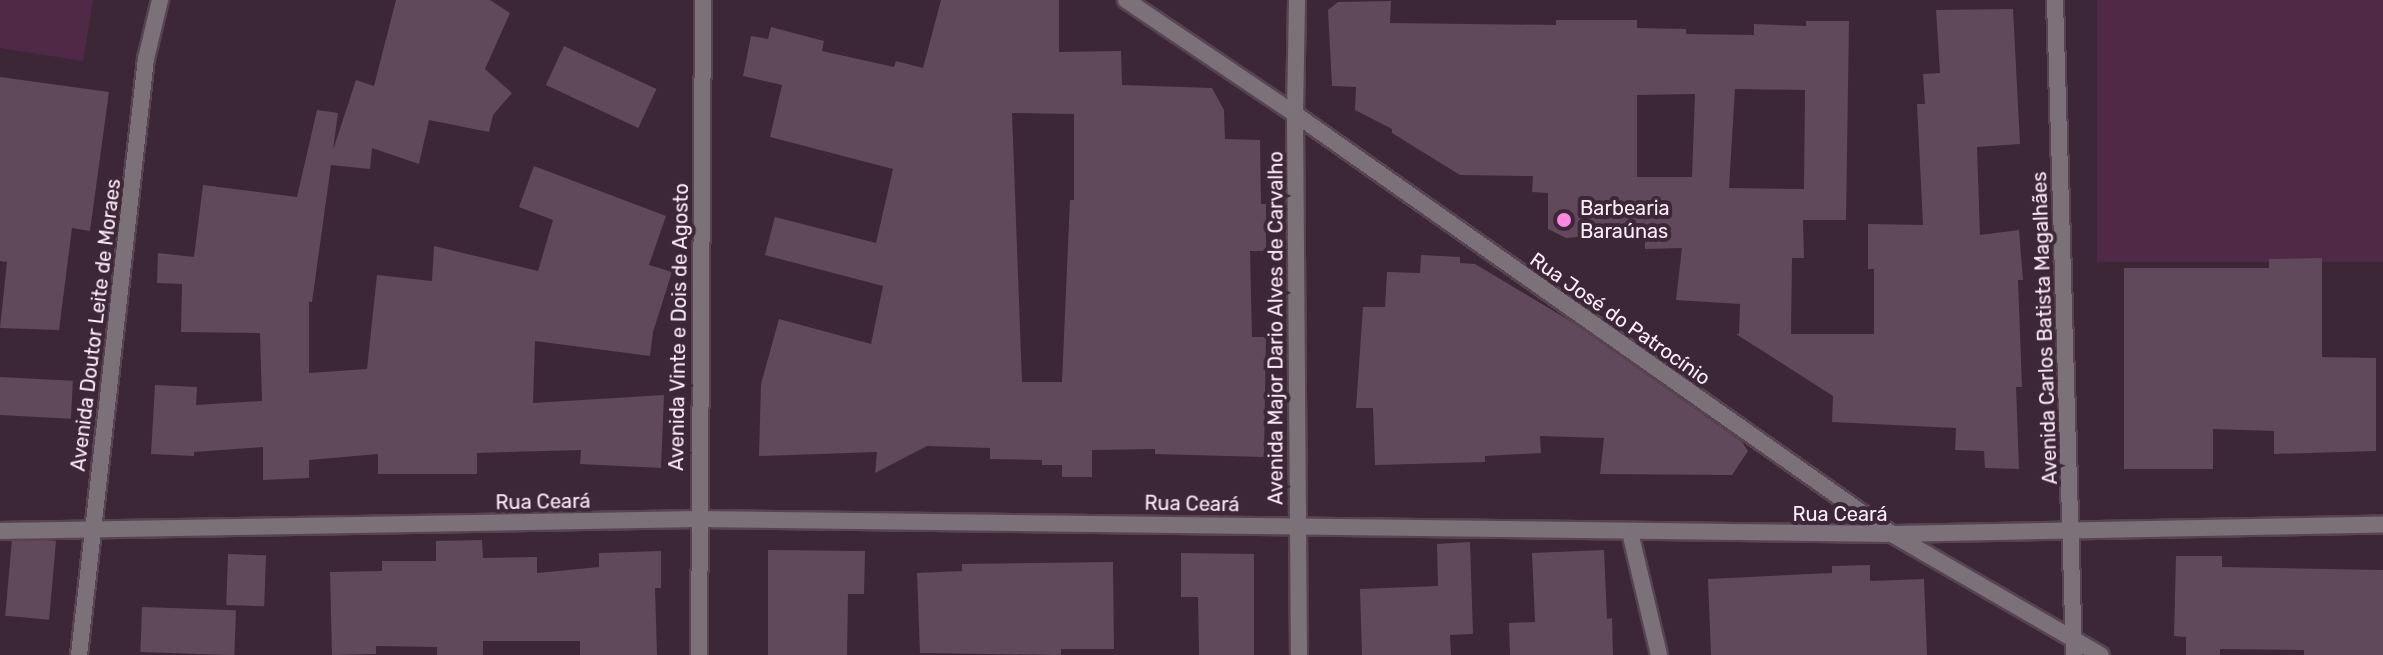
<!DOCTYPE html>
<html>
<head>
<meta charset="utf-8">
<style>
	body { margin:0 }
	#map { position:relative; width:2383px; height:655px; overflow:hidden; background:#3c2737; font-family:Rubik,sans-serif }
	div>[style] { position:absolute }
	.green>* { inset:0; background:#502947; transform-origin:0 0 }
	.building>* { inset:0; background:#60495a; transform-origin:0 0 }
	.roads { filter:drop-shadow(2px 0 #574352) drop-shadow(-2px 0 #574352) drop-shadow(0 2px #574352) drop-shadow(0 -2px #574352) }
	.minor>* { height:16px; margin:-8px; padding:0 8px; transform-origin:8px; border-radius:8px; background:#7c7179 }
	.tertiary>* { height:16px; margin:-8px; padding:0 8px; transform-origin:8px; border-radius:8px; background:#7c7179 }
	.dots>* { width:22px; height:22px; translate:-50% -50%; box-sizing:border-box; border:4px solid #3c2737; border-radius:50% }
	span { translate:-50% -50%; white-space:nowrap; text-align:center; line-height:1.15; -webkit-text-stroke:8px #3c2737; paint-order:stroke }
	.poi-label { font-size:20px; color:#fdeef8 }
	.left { translate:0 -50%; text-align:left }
	.street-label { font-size:20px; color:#fdeef8 }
</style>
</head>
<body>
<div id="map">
	<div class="green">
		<i style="clip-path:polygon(0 0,93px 0,83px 61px,0 48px)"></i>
		<i style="left:2097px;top:0;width:286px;height:262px"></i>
	</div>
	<div class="building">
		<i style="clip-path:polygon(396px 0,490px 0,510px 13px,485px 69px,512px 93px,493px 115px,489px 132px,429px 120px,419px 164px,372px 148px,370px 169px,331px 165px,312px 302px,309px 302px,309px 373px,367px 369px,377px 275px,432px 281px,434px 246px,538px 271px,553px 220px,519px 207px,534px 166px,666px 216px,649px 265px,672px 272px,653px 332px,650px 356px,535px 341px,533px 403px,664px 395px,661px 468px,580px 464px,581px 450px,477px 453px,477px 474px,378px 474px,378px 454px,309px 460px,309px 478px,263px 480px,263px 447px,194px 452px,194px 456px,151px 454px,155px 385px,197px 387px,196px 405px,262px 401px,260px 333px,181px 332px,182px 284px,157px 283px,158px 253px,194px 257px,203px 185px,297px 197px,317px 110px,338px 113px,333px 150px,356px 80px,374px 86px)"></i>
		<i style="clip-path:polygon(evenodd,941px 0,1059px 0,1059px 52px,1121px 51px,1122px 85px,1212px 88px,1224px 110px,1225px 139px,1260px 140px,1261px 204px,1266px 204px,1266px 251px,1250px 251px,1252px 337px,1266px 337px,1264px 457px,1155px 454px,1155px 449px,1092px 450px,1092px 477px,1062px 477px,1062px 465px,1042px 465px,1042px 460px,990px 459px,990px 448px,927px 446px,875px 473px,877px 452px,759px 456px,761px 384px,779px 319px,871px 344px,883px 286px,765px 255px,775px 217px,876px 243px,893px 169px,770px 137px,782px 85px,743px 76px,751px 36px,768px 39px,771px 27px,824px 41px,822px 51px,894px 67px,896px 61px,923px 68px,941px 0,1012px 113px,1074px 114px,1074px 200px,1070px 200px,1062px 382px,1022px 382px,1012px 113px)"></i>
		<i style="clip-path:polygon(evenodd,1391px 1px,1390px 23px,1556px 25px,1556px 20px,1637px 20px,1637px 28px,1686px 29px,1686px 34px,1754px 35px,1754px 24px,1806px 26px,1806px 21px,1849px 21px,1846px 220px,1803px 220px,1804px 258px,1792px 258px,1791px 334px,1874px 334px,1874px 269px,1868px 269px,1868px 224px,1923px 225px,1917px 104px,1925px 104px,1923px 74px,1940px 73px,1936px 10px,2013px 9px,2020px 144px,1977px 147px,1980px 235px,2019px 230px,2023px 280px,2018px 280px,2022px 387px,2016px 387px,2019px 469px,1985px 468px,1984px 451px,1955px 450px,1956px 428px,1832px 422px,1833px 396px,1736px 334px,1739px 334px,1740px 304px,1676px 300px,1682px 248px,1645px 249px,1645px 231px,1566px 238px,1548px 229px,1548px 193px,1532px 192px,1533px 176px,1460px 175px,1392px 133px,1392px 129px,1355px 110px,1356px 87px,1332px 86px,1328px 10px,1338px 2px,1391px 1px,1735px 89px,1805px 90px,1804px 189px,1729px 188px,1735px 89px,1391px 1px,1695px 94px,1692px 177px,1637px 177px,1637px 95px,1695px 94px)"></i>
		<i style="left:564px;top:46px;width:102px;height:43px;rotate:25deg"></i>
		<i style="clip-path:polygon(0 77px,109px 92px,90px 231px,72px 228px,59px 330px,0 328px,7px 262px,0 261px)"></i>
		<i style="clip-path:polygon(1421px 255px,1460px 257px,1460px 263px,1475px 264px,1572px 322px,1742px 442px,1748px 451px,1732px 475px,1600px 474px,1604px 438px,1540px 436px,1541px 453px,1485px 456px,1485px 462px,1375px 465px,1373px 408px,1356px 408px,1363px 307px,1385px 307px,1387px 272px,1420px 273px)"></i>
		<i style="clip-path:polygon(2322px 258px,2322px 357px,2376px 358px,2376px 451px,2274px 454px,2274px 431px,2213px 429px,2213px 469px,2124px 469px,2124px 268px,2269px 268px,2269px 259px)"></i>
		<i style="left:0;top:377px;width:73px;height:38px;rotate:3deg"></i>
		<i style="clip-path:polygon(482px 540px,483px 558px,537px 557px,537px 573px,599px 567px,599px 553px,661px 551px,661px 588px,655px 588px,657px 655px,580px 655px,580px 641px,483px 641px,483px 655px,437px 655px,437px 647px,376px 646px,376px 654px,332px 655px,330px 572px,382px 571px,382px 561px,436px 561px,436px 541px)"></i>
		<i style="left:56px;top:541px;width:79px;height:44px;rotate:95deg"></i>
		<i style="clip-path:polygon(1470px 542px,1473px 634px,1450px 635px,1451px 655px,1362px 655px,1360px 589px,1438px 586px,1437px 544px)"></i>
		<i style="clip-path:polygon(768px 550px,865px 551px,864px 594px,848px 594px,847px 655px,768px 655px)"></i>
		<i style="clip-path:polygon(1604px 550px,1607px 619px,1612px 618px,1613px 655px,1510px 655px,1509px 623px,1535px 622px,1532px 553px)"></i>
		<i style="clip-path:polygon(1181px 553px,1254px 554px,1254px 655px,1199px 655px,1198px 597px,1181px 597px)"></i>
		<i style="left:228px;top:554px;width:38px;height:51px;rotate:2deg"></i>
		<i style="clip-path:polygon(2176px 556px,2222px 556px,2222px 567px,2383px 570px,2383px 655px,2304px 655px,2304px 650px,2220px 649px,2220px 655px,2186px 655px,2186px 637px,2174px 636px)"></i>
		<i style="clip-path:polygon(1113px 562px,1114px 649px,1061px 649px,1061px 655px,920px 653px,917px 573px,962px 571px,962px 564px)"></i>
		<i style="clip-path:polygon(1870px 565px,1870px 581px,1924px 579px,1927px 655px,1711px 655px,1708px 579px,1832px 573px,1832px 566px)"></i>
		<i style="left:142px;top:607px;width:94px;height:45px;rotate:2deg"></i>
	</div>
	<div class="roads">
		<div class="minor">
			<i style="left:1297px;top:0;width:114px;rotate:91deg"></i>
			<i style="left:1295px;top:114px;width:541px;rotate:89.58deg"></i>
			<i style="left:2055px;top:0;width:655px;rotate:88.34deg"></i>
			<i style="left:0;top:531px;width:698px;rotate:-0.98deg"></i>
			<i style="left:698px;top:519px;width:1194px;rotate:0.72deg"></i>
			<i style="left:1892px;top:534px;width:491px;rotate:-1.1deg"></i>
			<i style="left:1630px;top:532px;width:126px;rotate:76.7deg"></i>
			<i style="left:699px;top:655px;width:655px;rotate:-89.65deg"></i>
		</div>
		<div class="tertiary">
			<i style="left:1126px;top:0;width:204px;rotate:34deg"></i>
			<i style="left:1295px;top:114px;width:730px;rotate:35.13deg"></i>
			<i style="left:1892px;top:534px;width:241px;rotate:30.1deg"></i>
			<i style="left:79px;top:655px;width:600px;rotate:-83.59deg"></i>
			<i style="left:146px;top:59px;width:61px;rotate:-76.7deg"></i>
		</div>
	</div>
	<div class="dots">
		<i style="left:1564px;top:220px;background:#fd86e2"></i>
	</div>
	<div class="poi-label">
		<span class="left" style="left:1580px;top:220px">Barbearia<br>Baraúnas</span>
	</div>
	<div class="street-label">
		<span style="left:1620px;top:319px;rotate:35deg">Rua José do Patrocínio</span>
		<span style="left:96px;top:325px;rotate:-83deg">Avenida Doutor Leite de Moraes</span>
		<span style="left:679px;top:327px;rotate:-89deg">Avenida Vinte e Dois de Agosto</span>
		<span style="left:1276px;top:328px;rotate:-90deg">Avenida Major Dario Alves de Carvalho</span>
		<span style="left:2045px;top:328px;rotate:-92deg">Avenida Carlos Batista Magalhães</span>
		<span style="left:543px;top:502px;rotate:-1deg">Rua Ceará</span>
		<span style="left:1192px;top:504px;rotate:1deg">Rua Ceará</span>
		<span style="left:1840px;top:514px">Rua Ceará</span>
	</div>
</div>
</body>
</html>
